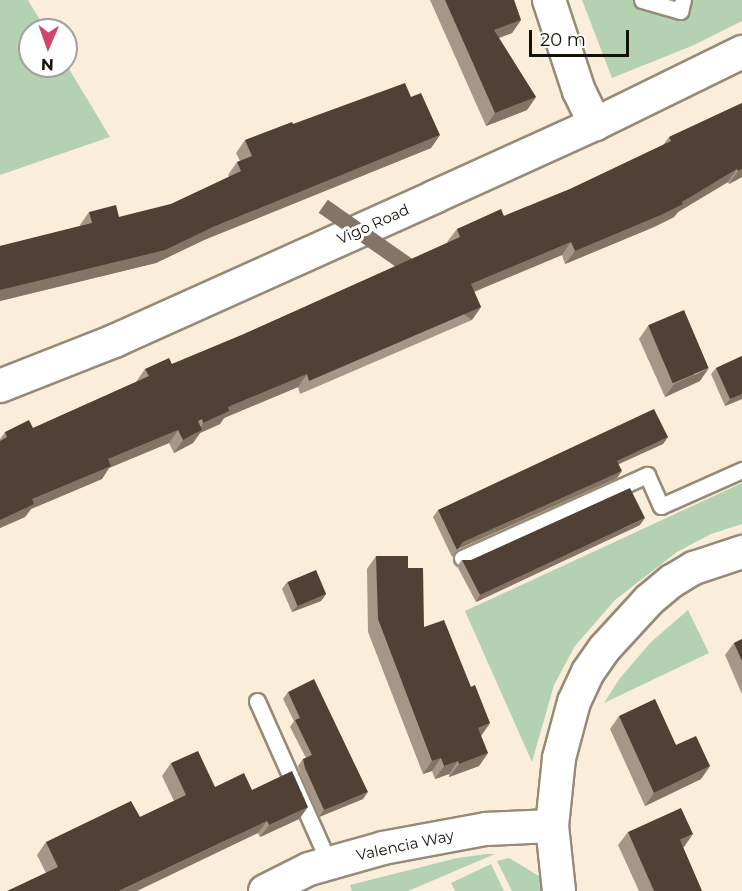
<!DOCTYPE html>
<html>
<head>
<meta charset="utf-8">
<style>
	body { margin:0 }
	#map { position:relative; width:742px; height:891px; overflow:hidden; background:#faedda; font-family:Montserrat,sans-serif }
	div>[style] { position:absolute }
	.green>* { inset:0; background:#b4d2b1 }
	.roads { filter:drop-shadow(2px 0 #968b78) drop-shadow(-2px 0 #968b78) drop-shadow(0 2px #968b78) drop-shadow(0 -2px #968b78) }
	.service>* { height:15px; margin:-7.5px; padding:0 7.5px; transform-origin:7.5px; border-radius:7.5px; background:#fff }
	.minor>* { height:32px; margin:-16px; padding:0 16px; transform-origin:16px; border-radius:16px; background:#fff }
	.wall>* { inset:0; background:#a69688 }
	.shaded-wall>* { inset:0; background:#847466; transform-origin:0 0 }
	.building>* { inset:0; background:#514035; transform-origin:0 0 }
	span { translate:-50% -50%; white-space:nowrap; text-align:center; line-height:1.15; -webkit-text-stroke:6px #fff; paint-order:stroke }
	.street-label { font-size:15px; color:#15110a }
	.north { position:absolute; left:18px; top:18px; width:60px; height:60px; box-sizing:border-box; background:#fff; border:2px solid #a1a09d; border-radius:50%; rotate:182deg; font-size:16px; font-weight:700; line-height:24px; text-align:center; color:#15110a }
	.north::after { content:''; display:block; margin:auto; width:21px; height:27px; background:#d3446d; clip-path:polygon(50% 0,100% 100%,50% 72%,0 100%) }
	.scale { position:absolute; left:529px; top:30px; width:100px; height:27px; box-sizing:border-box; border:3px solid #15110a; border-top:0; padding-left:8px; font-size:18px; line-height:21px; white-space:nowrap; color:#15110a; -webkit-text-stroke:4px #fff; paint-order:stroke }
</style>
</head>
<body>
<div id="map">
	<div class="green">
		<i style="clip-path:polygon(0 0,28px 0,46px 30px,30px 30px,30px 66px,66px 64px,110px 137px,0 175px)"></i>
		<i style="clip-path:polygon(582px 0,742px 0,742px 21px,694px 45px,612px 78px)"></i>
		<i style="clip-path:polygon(742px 483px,742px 524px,711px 534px,677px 552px,615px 600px,575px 646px,554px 685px,532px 762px,465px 611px)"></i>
		<i style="clip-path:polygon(742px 533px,742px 539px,684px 563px,545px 759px,540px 757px,562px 685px,582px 650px,612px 615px,648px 582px,682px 559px,714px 542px)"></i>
		<i style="clip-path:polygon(688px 610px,709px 653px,604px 703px,620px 678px,651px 642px)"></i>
		<i style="clip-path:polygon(487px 854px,495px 854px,408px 891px,352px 891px,350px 885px,457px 858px)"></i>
		<i style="clip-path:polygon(509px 858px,539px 876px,545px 891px,512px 891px,497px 861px)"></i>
		<i style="clip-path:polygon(491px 864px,504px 891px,455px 891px,451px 883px)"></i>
	</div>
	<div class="roads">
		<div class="service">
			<i style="left:642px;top:0;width:40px;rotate:16deg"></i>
			<i style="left:680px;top:11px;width:11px;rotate:-75deg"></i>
			<i style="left:462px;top:558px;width:203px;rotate:-24.2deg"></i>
			<i style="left:647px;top:475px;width:34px;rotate:66deg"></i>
			<i style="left:661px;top:506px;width:89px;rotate:-24deg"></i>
			<i style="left:257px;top:701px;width:177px;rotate:66deg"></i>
		</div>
		<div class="minor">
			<i style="left:549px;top:0;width:96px;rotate:71.8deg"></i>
			<i style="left:579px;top:91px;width:37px;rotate:64deg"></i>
			<i style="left:0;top:386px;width:123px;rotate:-21.5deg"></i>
			<i style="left:114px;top:341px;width:351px;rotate:-24.2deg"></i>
			<i style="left:434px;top:197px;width:177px;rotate:-24.4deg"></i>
			<i style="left:595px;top:124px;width:164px;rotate:-26.1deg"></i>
			<i style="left:265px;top:891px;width:49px;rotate:-26.6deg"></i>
			<i style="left:309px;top:869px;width:77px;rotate:-15.8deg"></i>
			<i style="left:383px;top:848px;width:105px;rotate:-10.5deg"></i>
			<i style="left:486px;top:829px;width:66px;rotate:-2.6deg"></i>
			<i style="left:559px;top:891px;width:65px;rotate:-96.1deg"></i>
			<i style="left:552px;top:826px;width:68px;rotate:-84.1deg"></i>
			<i style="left:559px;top:758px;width:58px;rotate:-75deg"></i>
			<i style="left:574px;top:702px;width:33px;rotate:-65deg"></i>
			<i style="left:588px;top:672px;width:29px;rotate:-55deg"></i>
			<i style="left:605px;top:648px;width:65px;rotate:-47.5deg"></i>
			<i style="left:649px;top:600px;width:30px;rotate:-40deg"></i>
			<i style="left:672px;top:581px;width:26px;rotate:-31deg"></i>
			<i style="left:694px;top:568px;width:51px;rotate:-18.4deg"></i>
		</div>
	</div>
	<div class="wall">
		<i style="clip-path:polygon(430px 0,514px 0,521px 20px,512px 33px,499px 38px,536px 97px,527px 110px,486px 126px)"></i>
		<i style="clip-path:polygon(742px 103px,742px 177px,729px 184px,728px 182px,678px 212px,674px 217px,654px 227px,565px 264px,562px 255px,474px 291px,481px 307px,472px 320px,300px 394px,298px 387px,224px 418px,220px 424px,200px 433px,193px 443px,174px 453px,169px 443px,109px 468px,102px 479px,31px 509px,25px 517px,0 528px,0 439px,5px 432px,33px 428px,136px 382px,145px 369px,172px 364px,244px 334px,448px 243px,447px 242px,457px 229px,504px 216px,570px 189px,663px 145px,669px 137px)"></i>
		<i style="clip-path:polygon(293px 124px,440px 135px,431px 148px,204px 240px,156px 263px,0 301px,0 246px,80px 226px,80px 225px,89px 212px,119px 217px,171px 204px,229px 177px,228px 175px,237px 162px,240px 161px,236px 153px,245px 140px)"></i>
		<i style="clip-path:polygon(648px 326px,700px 381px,665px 397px,639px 339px)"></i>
		<i style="clip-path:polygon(742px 356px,742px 399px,725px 406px,711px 374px,716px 368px)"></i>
		<i style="clip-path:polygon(668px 437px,663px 444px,619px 464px,617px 478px,458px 549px,452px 557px,433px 517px,438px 510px)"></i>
		<i style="clip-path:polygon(640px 525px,476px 602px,457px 566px,462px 560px,471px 560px)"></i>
		<i style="clip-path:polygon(376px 556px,408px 568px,424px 627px,471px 687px,490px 723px,481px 736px,488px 753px,479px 766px,449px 777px,449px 774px,435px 779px,432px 771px,423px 774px,368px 632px,367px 569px)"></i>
		<i style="clip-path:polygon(287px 582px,326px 594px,321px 601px,292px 612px,282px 589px)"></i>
		<i style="clip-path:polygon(742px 639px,742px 694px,725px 655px,734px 643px)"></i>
		<i style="clip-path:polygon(288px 692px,363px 799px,319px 817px,301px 775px,298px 766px,303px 759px,306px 758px,290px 727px,294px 721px,283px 699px)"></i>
		<i style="clip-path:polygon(619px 716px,676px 745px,710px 766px,701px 779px,645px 806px,610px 729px)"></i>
		<i style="clip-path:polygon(171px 763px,215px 787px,252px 790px,308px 807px,299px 819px,260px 837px,258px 833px,46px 873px,37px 855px,46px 842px,140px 817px,174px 801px,162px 776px)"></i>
		<i style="clip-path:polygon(628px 832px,683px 847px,702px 891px,639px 891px,618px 845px)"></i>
	</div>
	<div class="shaded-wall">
		<i style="clip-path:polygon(521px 20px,512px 33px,485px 43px,494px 30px)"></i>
		<i style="clip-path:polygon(536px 97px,527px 110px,486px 126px,495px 113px)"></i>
		<i style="clip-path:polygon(440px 135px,431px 148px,204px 240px,156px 263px,0 301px,0 290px,213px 227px)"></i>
		<i style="clip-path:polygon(737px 169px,728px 182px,678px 212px,674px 217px,654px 227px,565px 264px,575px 251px,682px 202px)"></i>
		<i style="clip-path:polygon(742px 169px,742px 177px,729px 184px,738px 171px)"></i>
		<i style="clip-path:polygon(571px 242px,562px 255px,462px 297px,471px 284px)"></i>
		<i style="left:481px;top:307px;width:16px;height:187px;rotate:125deg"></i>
		<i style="clip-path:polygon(709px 368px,700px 381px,665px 397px,674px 384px)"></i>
		<i style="clip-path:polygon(307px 374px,298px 387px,224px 418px,220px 424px,200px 433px,193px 443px,174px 453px,183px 440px,196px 434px,203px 423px,228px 407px)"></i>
		<i style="clip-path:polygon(742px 394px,742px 399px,725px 406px,730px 399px)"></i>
		<i style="clip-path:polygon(178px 430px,169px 443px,109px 468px,102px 479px,31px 509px,25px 517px,0 528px,0 520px,32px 499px,108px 459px)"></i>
		<i style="clip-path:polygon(668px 437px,663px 444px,612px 467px,617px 461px)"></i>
		<i style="clip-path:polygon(622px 471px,617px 478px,458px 549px,452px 557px,463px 542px)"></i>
		<i style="clip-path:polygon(645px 518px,640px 525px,476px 602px,480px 595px)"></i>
		<i style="clip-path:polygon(326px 594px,321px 601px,292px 612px,297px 606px)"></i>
		<i style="clip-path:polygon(490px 723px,481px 736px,478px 728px)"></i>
		<i style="clip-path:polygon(488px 753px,479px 766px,449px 777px,459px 764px)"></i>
		<i style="clip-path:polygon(441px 758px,432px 771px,423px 774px,432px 761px)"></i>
		<i style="clip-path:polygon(458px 761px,449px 774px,435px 779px,444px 766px)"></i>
		<i style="clip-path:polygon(710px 766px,701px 779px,645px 806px,654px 793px)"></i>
		<i style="clip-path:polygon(368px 792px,363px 799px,319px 817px,324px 810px)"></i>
		<i style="clip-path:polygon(308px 807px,299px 819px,260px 837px,269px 825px)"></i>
		<i style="clip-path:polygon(267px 821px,258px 833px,137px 891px,119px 891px)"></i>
		<i style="clip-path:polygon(693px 834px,684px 847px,671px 853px,680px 840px)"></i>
	</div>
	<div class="building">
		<i style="clip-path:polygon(445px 0,514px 0,521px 20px,494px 30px,536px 97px,495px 113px)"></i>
		<i style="clip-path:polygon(405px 83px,411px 97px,421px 93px,440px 135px,213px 227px,165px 250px,0 290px,0 246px,92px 223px,89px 212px,116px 205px,119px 217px,171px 204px,241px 171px,237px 162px,252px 156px,245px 140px,292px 122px,293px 124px)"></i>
		<i style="clip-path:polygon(742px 103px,742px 169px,738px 171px,737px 169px,682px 202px,683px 204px,663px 214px,575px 251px,571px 242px,471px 284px,481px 307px,309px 381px,307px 374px,228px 407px,229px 411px,203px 423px,202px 419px,198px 421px,202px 430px,183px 440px,178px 430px,108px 459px,111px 466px,32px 499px,34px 504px,0 520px,0 441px,7px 437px,5px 432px,29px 420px,33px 428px,149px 376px,145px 369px,169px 358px,172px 364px,244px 334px,460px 237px,457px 229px,501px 209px,504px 216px,570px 189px,671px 141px,669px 137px)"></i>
		<i style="left:684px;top:310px;width:63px;height:39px;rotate:67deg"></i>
		<i style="clip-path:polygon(742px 356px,742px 394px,730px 399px,716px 368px)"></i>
		<i style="clip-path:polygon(654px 409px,668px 437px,617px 461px,622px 471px,463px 542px,457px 550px,438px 510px)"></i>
		<i style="clip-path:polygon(630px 488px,645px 518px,480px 595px,462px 560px,471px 560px)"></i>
		<i style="clip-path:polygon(376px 556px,408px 556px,408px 568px,423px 568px,424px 627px,444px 620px,471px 687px,475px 685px,490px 723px,478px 728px,488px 753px,459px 764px,458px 761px,444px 766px,441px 758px,432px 761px,378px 619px)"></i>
		<i style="left:316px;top:570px;width:26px;height:31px;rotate:67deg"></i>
		<i style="clip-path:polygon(742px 639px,742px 661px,734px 643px)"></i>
		<i style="clip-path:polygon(314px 679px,368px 792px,324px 810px,305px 768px,303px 759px,312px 755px,295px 720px,300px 718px,288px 692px)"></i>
		<i style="clip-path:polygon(655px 699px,676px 745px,696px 736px,710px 766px,654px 793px,619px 716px)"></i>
		<i style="clip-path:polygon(198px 751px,215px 787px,244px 773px,252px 790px,292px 771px,308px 807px,269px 825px,267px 821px,119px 891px,7px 891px,58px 867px,46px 842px,131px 801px,140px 817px,186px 795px,171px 763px)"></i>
		<i style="clip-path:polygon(681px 808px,693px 834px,680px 840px,702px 891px,654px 891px,628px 832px)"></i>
	</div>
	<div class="street-label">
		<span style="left:373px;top:224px;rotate:-24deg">Vigo Road</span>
		<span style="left:405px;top:845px;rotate:-12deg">Valencia Way</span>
	</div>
	<div class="north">N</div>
	<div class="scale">20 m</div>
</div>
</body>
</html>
